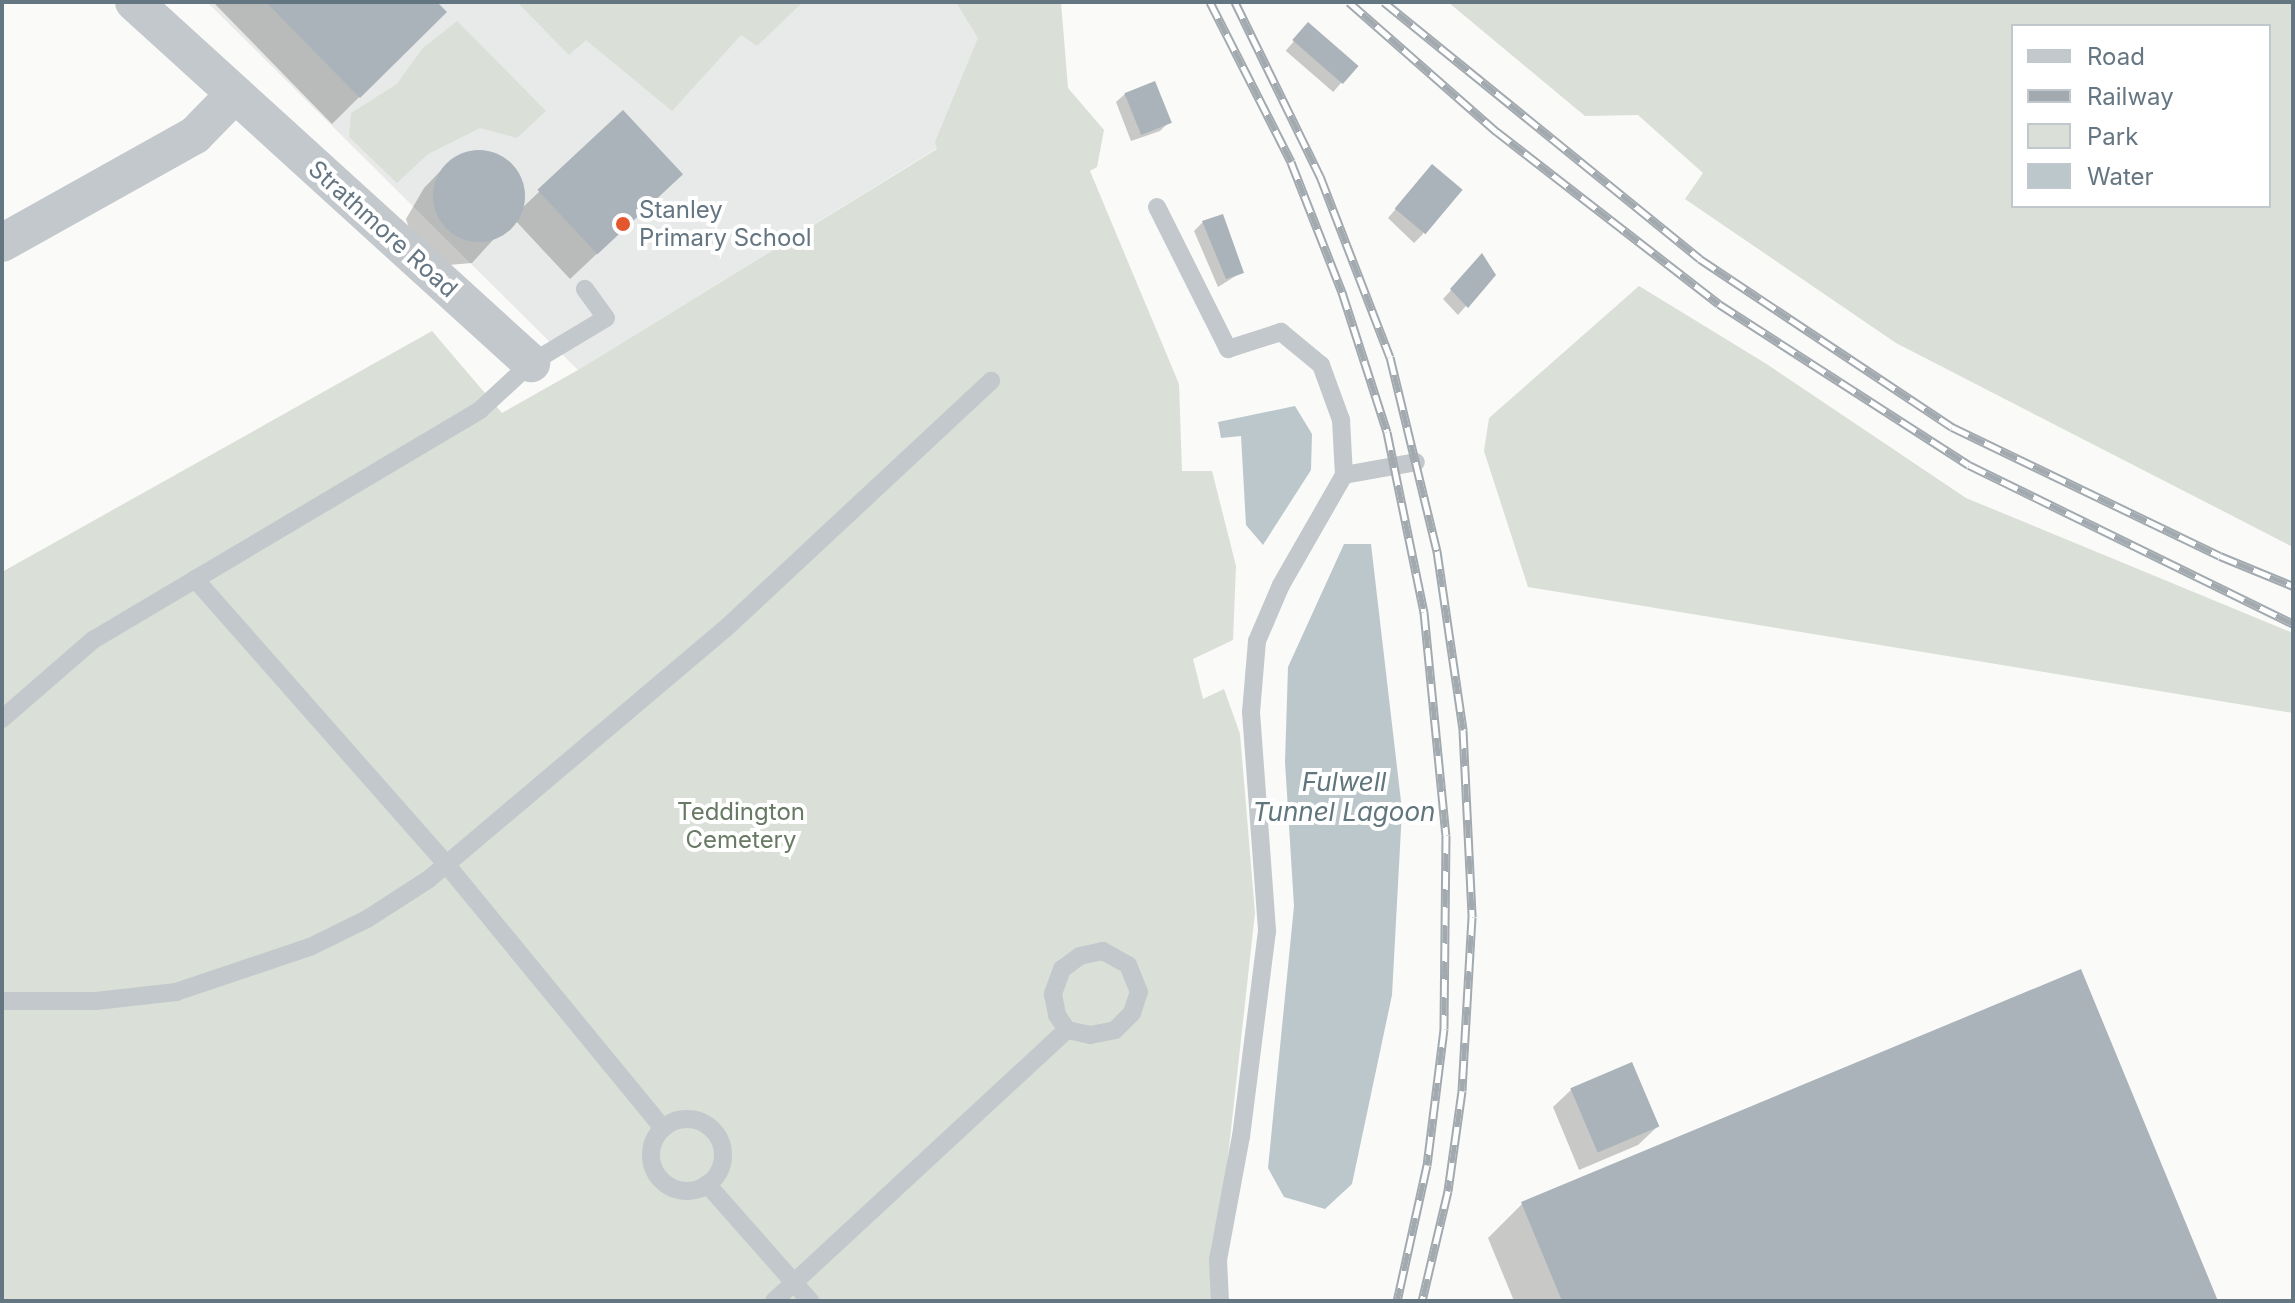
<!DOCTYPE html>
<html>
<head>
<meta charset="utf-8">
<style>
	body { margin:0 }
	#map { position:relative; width:2295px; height:1303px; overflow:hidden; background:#fafaf8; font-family:Inter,sans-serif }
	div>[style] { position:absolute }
	.built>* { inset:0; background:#e8e9e9 }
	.green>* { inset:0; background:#dadfd7 }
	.water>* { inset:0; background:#bbc7cb }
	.shadow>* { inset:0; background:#0003; transform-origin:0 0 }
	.building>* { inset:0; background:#aab3b9; transform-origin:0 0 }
	.round { border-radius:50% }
	.lane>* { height:18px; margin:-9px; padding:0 9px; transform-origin:9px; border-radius:9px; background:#c3c8cc }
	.lane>.ring { margin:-9px; padding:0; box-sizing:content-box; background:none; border:18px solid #c3c8cc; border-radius:50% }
	.street>* { height:38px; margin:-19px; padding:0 19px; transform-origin:19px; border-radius:19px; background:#c3c8cc }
	.rail>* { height:9px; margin-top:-4.5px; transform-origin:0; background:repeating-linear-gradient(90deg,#fff 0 18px,#a2aab0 0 36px); box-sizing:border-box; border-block:2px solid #a2aab0 }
	.dots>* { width:22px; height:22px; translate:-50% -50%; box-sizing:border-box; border:4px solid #fff; border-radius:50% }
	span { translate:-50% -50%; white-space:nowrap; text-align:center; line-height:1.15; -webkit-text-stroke:8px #fff; paint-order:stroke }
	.poi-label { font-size:24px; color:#657683 }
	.left { translate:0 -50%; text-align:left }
	.street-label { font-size:24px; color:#657683 }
	.park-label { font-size:24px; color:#687a64 }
	.water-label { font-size:26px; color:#60757c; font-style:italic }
	.frame { position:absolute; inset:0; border:4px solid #657683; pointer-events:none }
	.legend { position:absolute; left:2011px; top:24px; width:260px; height:184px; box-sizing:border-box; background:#fff; border:2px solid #c1c8cd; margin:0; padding:10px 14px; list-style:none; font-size:24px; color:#657683 }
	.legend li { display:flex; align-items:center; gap:16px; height:40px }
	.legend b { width:40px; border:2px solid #c1c8cd }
</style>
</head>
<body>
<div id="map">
	<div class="built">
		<i style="clip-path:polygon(207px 2px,1038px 2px,1051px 78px,578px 370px)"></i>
	</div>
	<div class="green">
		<i style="clip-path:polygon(517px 2px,803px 2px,757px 46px,741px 35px,672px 111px,586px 40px,569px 55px)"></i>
		<i style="clip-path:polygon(956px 2px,1061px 2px,1068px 88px,1104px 130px,1097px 167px,1090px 171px,1179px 384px,1182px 471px,1212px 471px,1236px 566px,1233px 640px,1193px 659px,1203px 699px,1224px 689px,1240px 734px,1255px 913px,1212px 1301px,2px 1301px,2px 572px,432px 331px,502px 413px,578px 370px,937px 149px,935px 142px,978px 38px)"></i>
		<i style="clip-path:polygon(evenodd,1448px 2px,2293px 2px,2293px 547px,1896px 343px,1685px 199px,1703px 173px,1638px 115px,1585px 116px,1448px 2px,2269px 26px,2269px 206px,2013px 206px,2013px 26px,2269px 26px)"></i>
		<i style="clip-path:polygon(457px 21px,546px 111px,517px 138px,480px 128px,428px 154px,397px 183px,349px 137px,351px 113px,397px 84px,422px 49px)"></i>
		<i style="clip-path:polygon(1639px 286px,1765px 363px,1966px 498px,2293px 633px,2293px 713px,1528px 587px,1484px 451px,1489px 418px)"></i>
	</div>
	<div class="water">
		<i style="clip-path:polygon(1295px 406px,1312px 434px,1311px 470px,1263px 545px,1246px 525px,1241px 436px,1221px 438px,1218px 422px)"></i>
		<i style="clip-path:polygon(1344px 544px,1371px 544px,1402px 810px,1392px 995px,1352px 1184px,1325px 1209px,1284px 1197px,1268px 1168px,1294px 906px,1285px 762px,1288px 667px)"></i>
	</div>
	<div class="shadow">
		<i style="clip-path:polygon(213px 2px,434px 2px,445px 12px,332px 124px)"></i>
		<i style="left:1308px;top:25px;width:63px;height:34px;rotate:41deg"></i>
		<i style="clip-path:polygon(1125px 94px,1169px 122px,1160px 131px,1131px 141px,1116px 102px)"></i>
		<i style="clip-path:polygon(486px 152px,516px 172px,522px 208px,540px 191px,653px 201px,570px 279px,513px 218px,472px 263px,437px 266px,417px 253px,406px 219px,424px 188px,451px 160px)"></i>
		<i style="clip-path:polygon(1424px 176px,1423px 234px,1414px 243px,1388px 218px)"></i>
		<i style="clip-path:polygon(1203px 222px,1242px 272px,1218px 287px,1194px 231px)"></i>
		<i style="clip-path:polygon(1474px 265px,1494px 274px,1458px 315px,1443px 299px)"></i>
		<i style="clip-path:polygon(1572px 1089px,1657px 1127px,1638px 1145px,1579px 1170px,1553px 1107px)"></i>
		<i style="clip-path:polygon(1522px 1204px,2216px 1301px,1514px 1301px,1488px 1238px)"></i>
	</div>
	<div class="building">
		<i style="clip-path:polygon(266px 2px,437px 2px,447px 12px,360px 98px)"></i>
		<i style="left:1308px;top:22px;width:67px;height:24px;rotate:41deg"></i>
		<i style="left:1155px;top:81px;width:45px;height:33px;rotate:68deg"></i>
		<i style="left:623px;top:110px;width:88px;height:117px;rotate:47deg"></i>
		<i class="round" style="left:433px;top:150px;width:92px;height:92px"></i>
		<i style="left:1432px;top:164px;width:40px;height:58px;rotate:40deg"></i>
		<i style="clip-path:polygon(1223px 214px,1244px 273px,1226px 279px,1202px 221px)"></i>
		<i style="clip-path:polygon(1482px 253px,1496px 275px,1468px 308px,1450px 289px)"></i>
		<i style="clip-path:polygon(2081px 969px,2218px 1301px,1562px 1301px,1521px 1202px)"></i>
		<i style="left:1632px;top:1062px;width:70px;height:67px;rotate:67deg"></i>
	</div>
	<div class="lane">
		<i style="left:1157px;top:207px;width:159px;rotate:63.4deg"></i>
		<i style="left:1228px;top:349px;width:56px;rotate:-17.8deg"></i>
		<i style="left:1281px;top:332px;width:52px;rotate:39.5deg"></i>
		<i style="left:1321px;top:365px;width:59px;rotate:70deg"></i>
		<i style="left:1341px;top:420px;width:55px;rotate:86.9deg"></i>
		<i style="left:1344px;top:475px;width:127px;rotate:119.8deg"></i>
		<i style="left:1281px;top:585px;width:61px;rotate:113.2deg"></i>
		<i style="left:1257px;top:641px;width:71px;rotate:94.8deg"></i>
		<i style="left:1251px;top:712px;width:220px;rotate:85.8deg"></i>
		<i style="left:1267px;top:931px;width:207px;rotate:97.2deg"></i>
		<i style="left:1241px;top:1136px;width:126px;rotate:100.5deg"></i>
		<i style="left:1218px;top:1260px;width:41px;rotate:87.2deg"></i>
		<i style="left:1344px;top:475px;width:73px;rotate:-10.2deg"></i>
		<i style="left:195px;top:579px;width:380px;rotate:48.6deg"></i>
		<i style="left:446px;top:864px;width:342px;rotate:50.6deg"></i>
		<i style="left:2px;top:719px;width:121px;rotate:-41deg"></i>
		<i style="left:93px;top:640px;width:450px;rotate:-30.7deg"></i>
		<i style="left:480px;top:410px;width:69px;rotate:-42.7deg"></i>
		<i style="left:531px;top:363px;width:87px;rotate:-31deg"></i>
		<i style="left:606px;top:318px;width:36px;rotate:-126deg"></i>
		<i style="left:2px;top:1001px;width:94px"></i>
		<i style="left:96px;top:1001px;width:81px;rotate:-6.4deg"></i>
		<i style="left:176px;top:992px;width:141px;rotate:-18.6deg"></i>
		<i style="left:310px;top:947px;width:64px;rotate:-26.2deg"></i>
		<i style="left:367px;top:919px;width:74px;rotate:-32.8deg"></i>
		<i style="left:429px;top:879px;width:387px;rotate:-40.2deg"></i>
		<i style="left:725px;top:629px;width:364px;rotate:-43deg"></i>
		<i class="ring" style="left:651px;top:1119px;width:54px;height:54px"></i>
		<i style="left:707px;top:1184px;width:156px;rotate:48.6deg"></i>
		<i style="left:774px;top:1301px;width:399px;rotate:-42.8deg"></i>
		<i style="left:1067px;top:1030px;width:24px;rotate:12deg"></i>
		<i style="left:1090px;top:1035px;width:25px;rotate:-11deg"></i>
		<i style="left:1115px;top:1030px;width:24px;rotate:-45deg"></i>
		<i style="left:1132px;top:1013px;width:22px;rotate:-72deg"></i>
		<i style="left:1139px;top:992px;width:29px;rotate:-112deg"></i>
		<i style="left:1128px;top:965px;width:29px;rotate:-151deg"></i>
		<i style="left:1103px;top:951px;width:24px;rotate:168deg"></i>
		<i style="left:1080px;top:956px;width:22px;rotate:144deg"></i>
		<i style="left:1062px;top:969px;width:27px;rotate:110deg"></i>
		<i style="left:1053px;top:994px;width:21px;rotate:79deg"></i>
		<i style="left:1057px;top:1015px;width:18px;rotate:56deg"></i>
	</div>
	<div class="street">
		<i style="left:134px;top:2px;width:537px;rotate:42.28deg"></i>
		<i style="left:2px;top:243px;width:221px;rotate:-29.2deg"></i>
		<i style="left:195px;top:135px;width:57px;rotate:-45.7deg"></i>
	</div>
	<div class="rail">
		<i style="left:1210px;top:2px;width:179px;rotate:63.1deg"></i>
		<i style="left:1291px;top:162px;width:140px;rotate:68.6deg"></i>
		<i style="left:1342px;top:292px;width:147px;rotate:72.2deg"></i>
		<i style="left:1387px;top:432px;width:184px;rotate:78.4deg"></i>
		<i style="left:1424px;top:612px;width:224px;rotate:84.4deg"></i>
		<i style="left:1446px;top:835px;width:194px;rotate:90.6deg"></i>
		<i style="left:1444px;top:1029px;width:137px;rotate:97.1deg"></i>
		<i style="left:1427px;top:1165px;width:139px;rotate:102.4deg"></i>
		<i style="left:1235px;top:2px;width:194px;rotate:64deg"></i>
		<i style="left:1320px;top:176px;width:194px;rotate:68.9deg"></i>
		<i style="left:1390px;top:357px;width:200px;rotate:76.4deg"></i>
		<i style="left:1437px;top:551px;width:181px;rotate:81.7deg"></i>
		<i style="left:1463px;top:730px;width:187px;rotate:87.2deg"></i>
		<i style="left:1472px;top:917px;width:174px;rotate:93.3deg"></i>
		<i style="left:1462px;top:1091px;width:101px;rotate:98deg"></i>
		<i style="left:1448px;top:1191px;width:113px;rotate:103.3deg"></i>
		<i style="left:1349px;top:2px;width:196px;rotate:41.3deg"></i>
		<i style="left:1496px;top:131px;width:282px;rotate:37.8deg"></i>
		<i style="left:1719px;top:304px;width:297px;rotate:32.8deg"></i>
		<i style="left:1969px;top:465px;width:361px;rotate:26.1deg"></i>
		<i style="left:1384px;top:2px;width:407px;rotate:39.1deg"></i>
		<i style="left:1700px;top:259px;width:303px;rotate:33.7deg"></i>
		<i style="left:1952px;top:427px;width:297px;rotate:25.7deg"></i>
		<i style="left:2220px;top:556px;width:79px;rotate:22.3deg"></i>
	</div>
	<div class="dots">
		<i style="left:623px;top:224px;background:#e4572e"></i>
	</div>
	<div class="poi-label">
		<span class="left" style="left:639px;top:224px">Stanley<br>Primary School</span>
	</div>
	<div class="street-label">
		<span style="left:383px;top:229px;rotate:42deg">Strathmore Road</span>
	</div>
	<div class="park-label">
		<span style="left:741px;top:826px">Teddington<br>Cemetery</span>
	</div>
	<div class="water-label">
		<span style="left:1344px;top:797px">Fulwell<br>Tunnel Lagoon</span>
	</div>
	<div class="frame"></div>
	<ul class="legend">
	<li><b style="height:10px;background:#c3c8cc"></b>Road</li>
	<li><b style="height:10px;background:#a2aab0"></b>Railway</li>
	<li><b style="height:22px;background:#dadfd7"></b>Park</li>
	<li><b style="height:22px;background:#bbc7cb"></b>Water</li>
	</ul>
</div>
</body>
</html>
